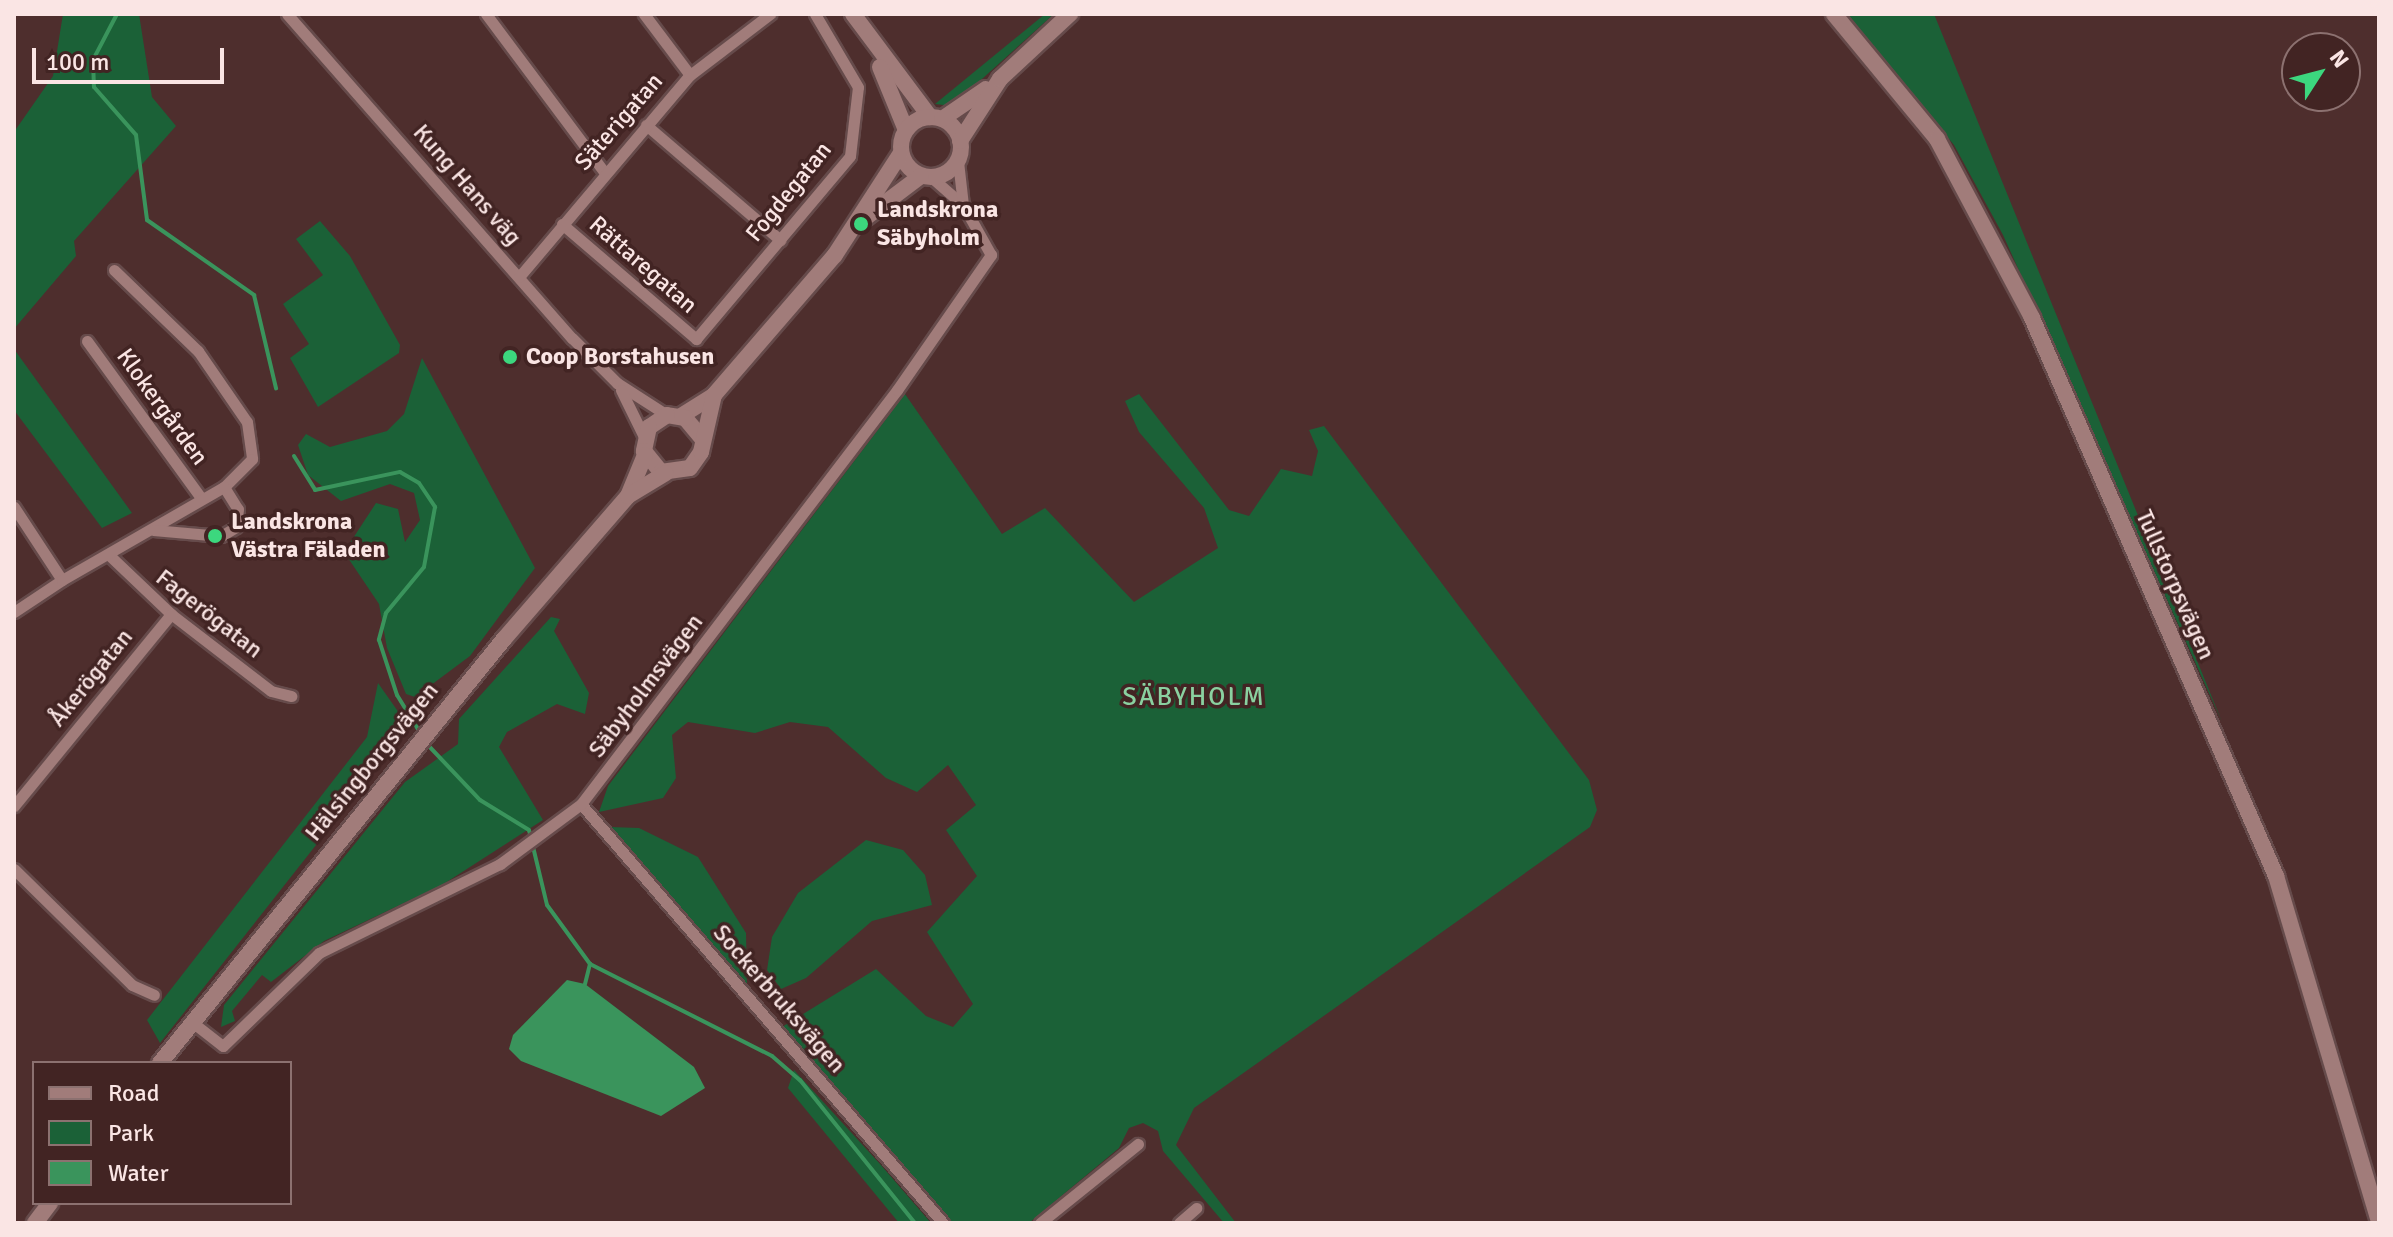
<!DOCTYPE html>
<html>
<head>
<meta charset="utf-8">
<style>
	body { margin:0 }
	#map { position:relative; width:2393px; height:1237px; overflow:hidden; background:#4e2e2d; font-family:Signika,sans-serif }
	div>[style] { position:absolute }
	.green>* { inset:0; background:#1b6137 }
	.water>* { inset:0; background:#3a945c }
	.stream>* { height:4px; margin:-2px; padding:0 2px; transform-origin:2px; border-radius:2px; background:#3a945c }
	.roads { filter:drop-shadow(2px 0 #664b4b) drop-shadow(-2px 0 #664b4b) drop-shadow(0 2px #664b4b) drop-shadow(0 -2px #664b4b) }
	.street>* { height:11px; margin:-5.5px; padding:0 5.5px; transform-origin:5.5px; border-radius:5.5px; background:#a17c7a }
	.secondary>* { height:16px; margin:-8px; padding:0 8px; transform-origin:8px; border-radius:8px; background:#a17c7a }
	.secondary>.ring { margin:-8px; padding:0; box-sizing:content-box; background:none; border:16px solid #a17c7a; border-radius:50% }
	.dots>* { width:22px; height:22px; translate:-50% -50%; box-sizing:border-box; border:4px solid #422423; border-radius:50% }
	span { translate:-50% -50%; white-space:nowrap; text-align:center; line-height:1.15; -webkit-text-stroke:7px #422423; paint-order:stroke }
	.street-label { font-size:24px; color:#fae5e4 }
	.poi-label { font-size:24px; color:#fae5e4; font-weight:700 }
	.left { translate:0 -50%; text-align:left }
	.neighbourhood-label { font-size:26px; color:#8ad1a0; letter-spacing:2px }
	.frame { position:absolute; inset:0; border:16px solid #fae5e4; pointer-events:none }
	.legend { position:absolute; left:32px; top:1061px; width:260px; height:144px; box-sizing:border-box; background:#422423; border:2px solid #8c7170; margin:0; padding:10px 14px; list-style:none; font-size:24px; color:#fae5e4 }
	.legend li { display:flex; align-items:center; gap:16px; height:40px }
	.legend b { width:40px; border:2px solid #8c7170 }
	.north { position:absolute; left:2281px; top:32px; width:80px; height:80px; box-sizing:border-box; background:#422423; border:2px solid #8c7170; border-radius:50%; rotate:54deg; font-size:22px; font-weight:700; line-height:32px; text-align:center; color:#fae5e4 }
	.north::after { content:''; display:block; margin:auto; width:28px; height:36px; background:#3cd77e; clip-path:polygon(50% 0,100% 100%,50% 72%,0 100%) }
	.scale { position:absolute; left:32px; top:48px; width:192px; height:36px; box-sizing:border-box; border:4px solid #fae5e4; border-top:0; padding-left:10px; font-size:24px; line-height:28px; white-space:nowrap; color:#fae5e4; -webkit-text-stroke:6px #422423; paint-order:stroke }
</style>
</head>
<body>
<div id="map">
	<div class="green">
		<i style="clip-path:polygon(63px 14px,139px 14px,152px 97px,176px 126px,74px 241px,76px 256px,14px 329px,14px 132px,53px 76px)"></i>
		<i style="clip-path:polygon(1045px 14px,1054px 14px,952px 106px,935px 104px)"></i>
		<i style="clip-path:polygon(1846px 14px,1934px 14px,2222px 722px,2003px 235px,1954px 145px)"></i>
		<i style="clip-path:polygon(320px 221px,350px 256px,400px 345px,399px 353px,318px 407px,290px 358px,309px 344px,283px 304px,323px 275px,296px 239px)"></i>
		<i style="clip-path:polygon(14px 349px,132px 513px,102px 528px,14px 410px)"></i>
		<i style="clip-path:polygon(422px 358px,535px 568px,470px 656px,415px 697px,406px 694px,387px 648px,379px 604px,344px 552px,376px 503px,398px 509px,405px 542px,420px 520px,414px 493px,390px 484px,341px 501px,308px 475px,298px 445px,306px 434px,330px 447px,387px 431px,404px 414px)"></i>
		<i style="clip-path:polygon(905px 394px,1002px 534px,1045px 508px,1134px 602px,1218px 548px,1204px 508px,1139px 432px,1125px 401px,1139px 394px,1229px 510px,1249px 516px,1281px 469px,1312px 476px,1318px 451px,1309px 430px,1324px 426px,1589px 780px,1597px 810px,1590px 827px,1194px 1108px,1176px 1145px,1236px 1223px,1224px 1223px,1163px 1151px,1158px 1131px,1143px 1123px,1129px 1128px,1119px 1148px,1029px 1223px,952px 1223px,782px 1027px,876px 969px,926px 1016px,953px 1027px,973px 1004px,927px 932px,977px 876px,946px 830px,976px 805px,948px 765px,917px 792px,886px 778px,828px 727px,790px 722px,755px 733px,688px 722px,672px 735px,676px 778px,663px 798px,599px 812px,608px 786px)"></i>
		<i style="clip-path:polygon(551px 617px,560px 619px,554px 631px,589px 693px,585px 714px,557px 704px,507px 732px,499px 747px,543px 820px,442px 885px,324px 941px,271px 982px,262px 975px,232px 1011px,235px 1021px,221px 1027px,224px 1005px,405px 782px,458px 744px,459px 719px)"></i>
		<i style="clip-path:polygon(378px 683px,409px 727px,160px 1043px,147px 1020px,367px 737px)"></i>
		<i style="clip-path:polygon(610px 827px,639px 828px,698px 857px,746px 933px,747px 985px)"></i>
		<i style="clip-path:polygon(866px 840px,903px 850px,925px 875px,932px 905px,872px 921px,806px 978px,781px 989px,767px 970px,772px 937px,798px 893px)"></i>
		<i style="clip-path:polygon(794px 1070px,880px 1164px,931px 1223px,899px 1223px,788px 1088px)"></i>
	</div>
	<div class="water">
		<i style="clip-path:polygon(567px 980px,585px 984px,694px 1067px,705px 1088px,661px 1116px,521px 1061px,509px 1049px,513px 1035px)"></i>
	</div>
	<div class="stream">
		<i style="left:117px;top:14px;width:52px;rotate:117.6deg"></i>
		<i style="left:93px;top:60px;width:27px;rotate:88deg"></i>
		<i style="left:94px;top:87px;width:64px;rotate:48.8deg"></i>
		<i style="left:136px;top:135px;width:86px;rotate:82.6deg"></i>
		<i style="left:147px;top:220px;width:131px;rotate:35deg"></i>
		<i style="left:254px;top:295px;width:96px;rotate:76.7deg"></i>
		<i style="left:294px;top:456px;width:40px;rotate:58deg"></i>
		<i style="left:315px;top:490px;width:87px;rotate:-12deg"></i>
		<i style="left:400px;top:472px;width:22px;rotate:30deg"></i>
		<i style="left:419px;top:483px;width:29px;rotate:56deg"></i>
		<i style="left:435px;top:507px;width:61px;rotate:100.4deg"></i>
		<i style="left:424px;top:567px;width:60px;rotate:129.6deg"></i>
		<i style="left:386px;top:613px;width:28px;rotate:105deg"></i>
		<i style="left:379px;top:640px;width:58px;rotate:71.9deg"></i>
		<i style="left:397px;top:695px;width:46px;rotate:58.4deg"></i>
		<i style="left:425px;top:742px;width:80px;rotate:46.5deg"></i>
		<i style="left:480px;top:800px;width:57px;rotate:31.5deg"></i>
		<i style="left:529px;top:830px;width:77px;rotate:76.5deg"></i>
		<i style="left:547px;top:905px;width:73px;rotate:53.9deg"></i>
		<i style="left:590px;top:964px;width:204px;rotate:26.8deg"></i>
		<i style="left:772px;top:1056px;width:37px;rotate:41deg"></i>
		<i style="left:800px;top:1080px;width:184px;rotate:51.2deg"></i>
		<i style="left:585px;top:984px;width:21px;rotate:-76deg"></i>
	</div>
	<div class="roads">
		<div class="street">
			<i style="left:287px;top:14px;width:432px;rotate:48.7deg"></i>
			<i style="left:572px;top:338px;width:64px;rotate:45deg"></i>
			<i style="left:617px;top:383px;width:59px;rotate:32.6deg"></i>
			<i style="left:486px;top:14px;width:197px;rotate:53.2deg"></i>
			<i style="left:644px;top:14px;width:76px;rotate:53deg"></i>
			<i style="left:646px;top:125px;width:177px;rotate:40.6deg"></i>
			<i style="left:931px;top:177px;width:43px;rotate:41.2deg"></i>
			<i style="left:562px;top:224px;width:177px;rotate:40.6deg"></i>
			<i style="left:696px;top:339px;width:239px;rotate:-49.9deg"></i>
			<i style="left:850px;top:156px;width:69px;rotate:-83.4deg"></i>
			<i style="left:858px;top:87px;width:85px;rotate:-120.5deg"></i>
			<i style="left:114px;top:270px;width:117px;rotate:44deg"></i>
			<i style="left:198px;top:351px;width:86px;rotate:55.4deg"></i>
			<i style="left:247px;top:422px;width:37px;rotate:82deg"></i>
			<i style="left:252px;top:459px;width:40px;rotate:135deg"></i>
			<i style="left:519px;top:277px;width:265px;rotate:-49.8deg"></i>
			<i style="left:690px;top:75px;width:101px;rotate:-37.3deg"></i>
			<i style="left:87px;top:341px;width:195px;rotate:54deg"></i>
			<i style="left:621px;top:390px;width:52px;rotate:63.9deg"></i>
			<i style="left:14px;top:507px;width:87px;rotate:56.7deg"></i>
			<i style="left:109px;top:555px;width:86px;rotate:43.6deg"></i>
			<i style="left:171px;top:614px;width:126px;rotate:37.6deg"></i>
			<i style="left:271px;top:691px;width:21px;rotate:14deg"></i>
			<i style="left:14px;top:612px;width:58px;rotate:-33.7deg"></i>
			<i style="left:62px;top:580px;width:187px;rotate:-29.9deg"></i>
			<i style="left:224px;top:487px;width:26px;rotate:58deg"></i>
			<i style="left:238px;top:509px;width:18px;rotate:96deg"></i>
			<i style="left:236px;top:527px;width:17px;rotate:149deg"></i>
			<i style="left:221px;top:536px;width:68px;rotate:-175deg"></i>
			<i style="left:581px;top:804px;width:554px;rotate:49.17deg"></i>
			<i style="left:14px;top:806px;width:248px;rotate:-50.7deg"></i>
			<i style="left:14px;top:869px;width:165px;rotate:44.5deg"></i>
			<i style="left:132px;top:985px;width:24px;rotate:24deg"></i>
			<i style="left:192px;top:1022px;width:39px;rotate:38deg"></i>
			<i style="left:223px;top:1046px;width:134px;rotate:-44.1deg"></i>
			<i style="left:319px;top:953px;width:202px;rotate:-26.2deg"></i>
			<i style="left:500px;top:864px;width:101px;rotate:-36.5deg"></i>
			<i style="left:581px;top:804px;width:521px;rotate:-52.65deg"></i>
			<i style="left:897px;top:390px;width:165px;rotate:-55.2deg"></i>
			<i style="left:991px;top:255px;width:57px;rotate:-119.2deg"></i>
			<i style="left:963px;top:205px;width:44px;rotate:-96.5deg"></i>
			<i style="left:1040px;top:1223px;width:126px;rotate:-38.9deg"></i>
			<i style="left:1179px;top:1223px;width:23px;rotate:-41deg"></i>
		</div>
		<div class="secondary">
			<i style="left:853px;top:14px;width:129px;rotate:53.2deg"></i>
			<i style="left:1834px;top:14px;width:162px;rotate:50.5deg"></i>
			<i style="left:1937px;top:139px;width:203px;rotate:62deg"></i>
			<i style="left:2032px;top:318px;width:609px;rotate:66.38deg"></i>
			<i style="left:2276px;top:876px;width:361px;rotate:73.4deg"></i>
			<i style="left:880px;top:67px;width:68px;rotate:67.6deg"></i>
			<i class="ring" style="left:901px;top:117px;width:44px;height:44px"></i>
			<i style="left:942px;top:119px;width:53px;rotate:-34.3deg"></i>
			<i style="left:960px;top:141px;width:74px;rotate:-57.2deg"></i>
			<i style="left:1000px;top:79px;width:96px;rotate:-42.9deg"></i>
			<i style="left:865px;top:218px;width:70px;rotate:-36.9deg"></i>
			<i style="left:681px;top:416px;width:39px;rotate:-32deg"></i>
			<i style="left:714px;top:395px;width:185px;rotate:-49.2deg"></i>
			<i style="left:835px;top:255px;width:121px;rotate:-57.1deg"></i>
			<i style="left:701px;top:437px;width:25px;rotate:-130deg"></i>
			<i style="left:685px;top:418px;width:18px;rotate:-171deg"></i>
			<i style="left:667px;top:415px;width:22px;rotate:146deg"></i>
			<i style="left:649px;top:427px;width:25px;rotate:102deg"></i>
			<i style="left:644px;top:451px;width:27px;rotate:51deg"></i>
			<i style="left:661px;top:472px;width:29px;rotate:-8deg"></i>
			<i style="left:690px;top:468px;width:19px;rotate:-55deg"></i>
			<i style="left:701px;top:452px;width:58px;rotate:-77.2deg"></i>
			<i style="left:628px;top:496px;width:44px;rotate:-67.5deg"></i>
			<i style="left:160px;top:1063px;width:546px;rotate:-50.95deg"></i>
			<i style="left:504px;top:639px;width:189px;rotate:-49.1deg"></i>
			<i style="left:628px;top:496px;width:44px;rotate:-31.2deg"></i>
			<i style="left:35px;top:1223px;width:25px;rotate:-53deg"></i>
		</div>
	</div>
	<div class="dots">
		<i style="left:861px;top:224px;background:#3cd77e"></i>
		<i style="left:510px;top:357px;background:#3cd77e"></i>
		<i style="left:215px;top:536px;background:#3cd77e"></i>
	</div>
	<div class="street-label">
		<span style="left:619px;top:122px;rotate:-49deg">Säterigatan</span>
		<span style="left:467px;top:185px;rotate:49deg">Kung Hans väg</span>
		<span style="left:789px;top:192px;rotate:-51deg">Fogdegatan</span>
		<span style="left:643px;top:265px;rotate:41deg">Rättaregatan</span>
		<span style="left:162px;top:407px;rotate:54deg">Klokergården</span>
		<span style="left:2175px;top:585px;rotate:66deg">Tullstorpsvägen</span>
		<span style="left:209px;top:614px;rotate:38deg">Fagerögatan</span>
		<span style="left:91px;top:678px;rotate:-51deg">Åkerögatan</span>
		<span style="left:646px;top:686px;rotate:-53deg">Säbyholmsvägen</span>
		<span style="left:372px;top:762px;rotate:-51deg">Hälsingborgsvägen</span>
		<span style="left:779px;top:999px;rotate:49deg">Sockerbruksvägen</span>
	</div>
	<div class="poi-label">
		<span class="left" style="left:877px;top:224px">Landskrona<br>Säbyholm</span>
		<span class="left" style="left:526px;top:357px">Coop Borstahusen</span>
		<span class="left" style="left:231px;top:536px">Landskrona<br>Västra Fäladen</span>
	</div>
	<div class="neighbourhood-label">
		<span style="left:1194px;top:698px">SÄBYHOLM</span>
	</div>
	<div class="frame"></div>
	<ul class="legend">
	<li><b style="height:10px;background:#a17c7a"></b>Road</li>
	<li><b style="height:22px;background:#1b6137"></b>Park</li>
	<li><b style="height:22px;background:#3a945c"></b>Water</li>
	</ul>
	<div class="north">N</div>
	<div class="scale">100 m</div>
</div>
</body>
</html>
